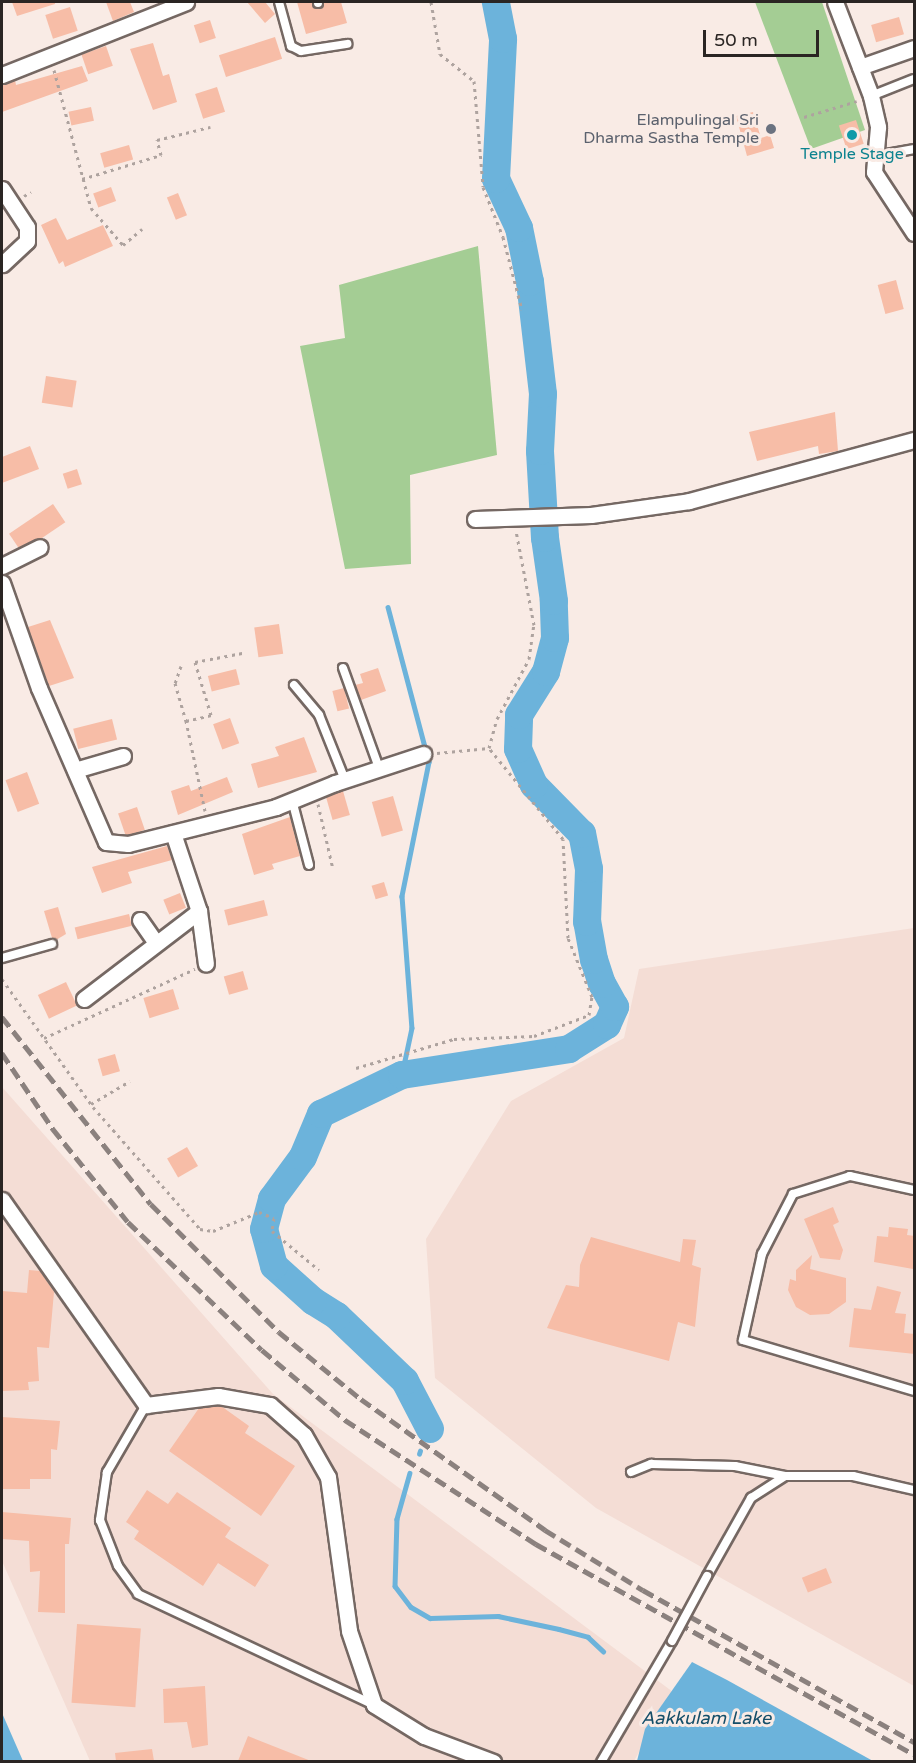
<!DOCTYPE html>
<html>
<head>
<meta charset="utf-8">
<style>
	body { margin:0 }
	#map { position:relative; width:916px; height:1763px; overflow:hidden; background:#f9ebe5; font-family:"Varela Round",sans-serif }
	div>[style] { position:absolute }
	.built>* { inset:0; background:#f4ddd5 }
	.green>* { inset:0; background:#a4cd94 }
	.water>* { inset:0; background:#6cb3db }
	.stream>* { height:4.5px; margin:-2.25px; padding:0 2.25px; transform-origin:2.25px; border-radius:2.25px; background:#6cb3db }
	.river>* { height:28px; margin:-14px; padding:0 14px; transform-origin:14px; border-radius:14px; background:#6cb3db }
	.building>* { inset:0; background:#f7bda7; transform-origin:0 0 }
	.path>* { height:3px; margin-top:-1.5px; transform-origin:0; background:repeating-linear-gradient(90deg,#aea39f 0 3px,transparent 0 7.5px) }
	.roads { filter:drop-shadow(2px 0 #756863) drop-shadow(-2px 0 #756863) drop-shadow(0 2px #756863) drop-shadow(0 -2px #756863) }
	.lane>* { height:8px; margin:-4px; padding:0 4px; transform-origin:4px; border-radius:4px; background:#fff }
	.street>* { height:15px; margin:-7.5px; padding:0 7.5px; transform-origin:7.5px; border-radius:7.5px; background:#fff }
	.rail>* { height:4.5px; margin-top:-2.25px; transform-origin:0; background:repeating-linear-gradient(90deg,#8b817e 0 12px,transparent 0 18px) }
	.bridges { filter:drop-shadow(2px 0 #756863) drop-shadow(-2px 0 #756863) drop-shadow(0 2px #756863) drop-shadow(0 -2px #756863) }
	.lane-bridge>* { height:8px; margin:-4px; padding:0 4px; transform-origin:4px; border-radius:4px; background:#fff }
	.dots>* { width:16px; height:16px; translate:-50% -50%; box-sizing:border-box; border:3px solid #f9ebe5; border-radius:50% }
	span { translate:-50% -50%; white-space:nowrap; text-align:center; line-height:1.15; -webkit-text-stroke:6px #f9ebe5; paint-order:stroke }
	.worship-label { font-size:16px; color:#5b616d }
	.right { translate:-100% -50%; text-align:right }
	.culture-label { font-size:16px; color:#0d838f }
	.water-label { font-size:18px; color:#154e69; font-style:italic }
	.frame { position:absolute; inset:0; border:3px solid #2a2523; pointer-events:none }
	.scale { position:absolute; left:703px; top:30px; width:116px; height:27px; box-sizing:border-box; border:3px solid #2a2523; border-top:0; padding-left:8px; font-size:18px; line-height:21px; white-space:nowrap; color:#2a2523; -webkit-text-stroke:4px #f9ebe5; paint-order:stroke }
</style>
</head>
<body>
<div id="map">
	<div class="built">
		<i style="clip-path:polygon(914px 928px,914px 1686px,596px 1508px,435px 1378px,426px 1239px,511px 1101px,624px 1038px,639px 969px)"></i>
		<i style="clip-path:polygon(2px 1087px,273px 1394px,673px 1692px,634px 1761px,90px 1761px,2px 1561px)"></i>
	</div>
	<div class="green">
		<i style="clip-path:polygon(755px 2px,822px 2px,865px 130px,811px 149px)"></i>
		<i style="clip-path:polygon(478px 246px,497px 455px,410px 475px,411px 564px,345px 569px,300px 346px,345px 338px,339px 285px)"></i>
	</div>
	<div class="water">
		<i style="clip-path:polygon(692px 1662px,727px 1680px,873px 1761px,637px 1761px,645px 1729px)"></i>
		<i style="clip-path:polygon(2px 1713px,23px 1761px,2px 1761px)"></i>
	</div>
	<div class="stream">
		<i style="left:388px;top:607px;width:160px;rotate:75.2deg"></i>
		<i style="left:429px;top:762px;width:137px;rotate:101.4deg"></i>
		<i style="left:402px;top:896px;width:132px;rotate:85.7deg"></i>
		<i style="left:412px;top:1028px;width:48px;rotate:102deg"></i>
		<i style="left:402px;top:1075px;width:15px;rotate:-20deg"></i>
		<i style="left:429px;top:1432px;width:3px;rotate:-72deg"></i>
		<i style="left:419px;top:1454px;width:3px;rotate:-72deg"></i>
		<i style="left:410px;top:1473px;width:48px;rotate:105.8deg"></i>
		<i style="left:397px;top:1519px;width:67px;rotate:91.7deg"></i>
		<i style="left:395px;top:1586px;width:26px;rotate:53deg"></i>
		<i style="left:411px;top:1607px;width:22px;rotate:30deg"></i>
		<i style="left:430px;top:1618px;width:68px;rotate:-1.7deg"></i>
		<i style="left:498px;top:1616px;width:62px;rotate:12deg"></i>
		<i style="left:559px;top:1629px;width:30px;rotate:15deg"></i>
		<i style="left:588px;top:1637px;width:21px;rotate:43deg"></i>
	</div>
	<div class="river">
		<i style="left:430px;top:1429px;width:54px;rotate:-117.5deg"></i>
		<i style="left:405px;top:1381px;width:94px;rotate:-136.3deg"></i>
		<i style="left:337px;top:1316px;width:28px;rotate:-148deg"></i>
		<i style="left:313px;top:1301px;width:52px;rotate:-138.1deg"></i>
		<i style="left:274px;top:1266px;width:38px;rotate:-105deg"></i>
		<i style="left:264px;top:1229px;width:31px;rotate:-75deg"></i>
		<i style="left:272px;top:1199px;width:52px;rotate:-53.6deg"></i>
		<i style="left:303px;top:1157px;width:47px;rotate:-67.3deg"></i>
		<i style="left:321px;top:1114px;width:90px;rotate:-25.7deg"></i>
		<i style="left:402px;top:1075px;width:169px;rotate:-8.8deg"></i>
		<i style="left:569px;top:1049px;width:45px;rotate:-32.3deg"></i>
		<i style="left:607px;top:1025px;width:20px;rotate:-66deg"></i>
		<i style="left:615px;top:1007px;width:26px;rotate:-119deg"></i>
		<i style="left:602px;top:984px;width:25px;rotate:-108deg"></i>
		<i style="left:594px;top:960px;width:39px;rotate:-100deg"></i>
		<i style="left:587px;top:922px;width:53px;rotate:-87.8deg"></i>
		<i style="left:589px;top:869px;width:36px;rotate:-101deg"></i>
		<i style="left:582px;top:834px;width:69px;rotate:-134.4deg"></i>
		<i style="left:534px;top:785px;width:39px;rotate:-114deg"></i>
		<i style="left:518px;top:749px;width:34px;rotate:-88deg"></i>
		<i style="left:519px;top:715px;width:51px;rotate:-57.9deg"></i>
		<i style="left:546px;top:672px;width:35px;rotate:-75deg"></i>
		<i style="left:555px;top:638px;width:37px;rotate:-92deg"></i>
		<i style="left:554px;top:601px;width:64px;rotate:-98.1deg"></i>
		<i style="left:545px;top:538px;width:87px;rotate:-93.3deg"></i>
		<i style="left:540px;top:451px;width:57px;rotate:-87deg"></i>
		<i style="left:543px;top:394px;width:113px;rotate:-96.6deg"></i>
		<i style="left:530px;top:282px;width:55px;rotate:-101.5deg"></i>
		<i style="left:519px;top:228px;width:54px;rotate:-115.1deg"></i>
		<i style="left:496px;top:179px;width:140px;rotate:-87.1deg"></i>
		<i style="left:503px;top:39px;width:38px;rotate:-101deg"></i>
	</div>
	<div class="building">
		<i style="clip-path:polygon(12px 2px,55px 2px,55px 4px,17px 16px)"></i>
		<i style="clip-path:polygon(106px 2px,130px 2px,134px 12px,113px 21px)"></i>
		<i style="clip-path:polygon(247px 2px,265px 2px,275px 14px,265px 23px)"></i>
		<i style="clip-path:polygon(297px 2px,312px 2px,317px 9px,324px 2px,341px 2px,347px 23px,306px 34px)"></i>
		<i style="left:70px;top:7px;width:25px;height:26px;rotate:72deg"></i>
		<i style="left:899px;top:17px;width:18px;height:29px;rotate:74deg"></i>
		<i style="left:210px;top:20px;width:19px;height:17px;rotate:72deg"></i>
		<i style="left:275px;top:37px;width:23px;height:59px;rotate:72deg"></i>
		<i style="clip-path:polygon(153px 43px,163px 76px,169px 74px,177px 102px,153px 110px,130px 49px)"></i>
		<i style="left:106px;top:46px;width:21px;height:26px;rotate:71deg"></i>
		<i style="clip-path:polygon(82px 66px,88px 81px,2px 112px,2px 85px,15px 80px,16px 85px)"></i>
		<i style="left:217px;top:87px;width:26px;height:23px;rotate:72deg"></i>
		<i style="left:91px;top:107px;width:14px;height:23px;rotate:78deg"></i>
		<i style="clip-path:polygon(753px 112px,761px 138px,770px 135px,774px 148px,747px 156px,736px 116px)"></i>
		<i style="left:856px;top:120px;width:25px;height:18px;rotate:72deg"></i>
		<i style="left:129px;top:145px;width:15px;height:30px;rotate:74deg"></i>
		<i style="left:111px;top:187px;width:15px;height:19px;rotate:70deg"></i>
		<i style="left:178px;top:193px;width:24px;height:12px;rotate:68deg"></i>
		<i style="clip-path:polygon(56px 218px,67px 240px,103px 225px,113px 246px,65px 267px,63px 261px,59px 264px,41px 225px)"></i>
		<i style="left:896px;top:280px;width:30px;height:19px;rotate:75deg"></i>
		<i style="left:46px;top:376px;width:31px;height:27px;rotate:9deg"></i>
		<i style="clip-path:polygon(835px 412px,838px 451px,819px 454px,818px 446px,757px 461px,749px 432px)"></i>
		<i style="clip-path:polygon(30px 446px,39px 469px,2px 483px,2px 457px)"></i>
		<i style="left:77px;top:469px;width:16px;height:15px;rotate:72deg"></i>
		<i style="left:53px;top:504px;width:22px;height:53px;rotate:56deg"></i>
		<i style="clip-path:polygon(50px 620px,74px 678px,49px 686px,28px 627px)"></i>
		<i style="left:279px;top:624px;width:30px;height:25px;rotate:82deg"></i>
		<i style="clip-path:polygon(378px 668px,386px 691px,361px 700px,355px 685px,363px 683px,360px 674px)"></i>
		<i style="left:236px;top:669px;width:16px;height:29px;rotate:76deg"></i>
		<i style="left:344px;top:688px;width:21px;height:12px;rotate:76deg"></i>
		<i style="left:230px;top:718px;width:27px;height:18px;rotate:70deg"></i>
		<i style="left:112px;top:719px;width:21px;height:40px;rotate:76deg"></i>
		<i style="clip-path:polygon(304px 737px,317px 772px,258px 788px,251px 764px,279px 756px,275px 747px)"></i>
		<i style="left:27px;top:772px;width:34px;height:23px;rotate:69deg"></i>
		<i style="clip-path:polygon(227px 777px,233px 792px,178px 815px,171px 791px,189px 785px,191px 791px)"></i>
		<i style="left:343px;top:791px;width:25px;height:18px;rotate:74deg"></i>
		<i style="left:393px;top:796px;width:36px;height:22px;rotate:74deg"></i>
		<i style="left:137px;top:807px;width:24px;height:20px;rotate:71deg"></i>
		<i style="clip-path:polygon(290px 817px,300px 856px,272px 864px,274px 869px,254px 875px,242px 834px)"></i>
		<i style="clip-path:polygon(167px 846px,172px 860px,128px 872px,132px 883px,102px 893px,92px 867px)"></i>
		<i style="left:384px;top:882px;width:14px;height:13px;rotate:73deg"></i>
		<i style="left:180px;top:893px;width:16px;height:18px;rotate:68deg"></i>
		<i style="left:264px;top:900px;width:16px;height:41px;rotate:76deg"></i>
		<i style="clip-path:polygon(58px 907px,66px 934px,56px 940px,52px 938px,44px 911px)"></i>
		<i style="left:129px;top:914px;width:12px;height:56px;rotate:76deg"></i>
		<i style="left:243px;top:971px;width:19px;height:20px;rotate:74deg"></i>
		<i style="left:66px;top:982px;width:26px;height:31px;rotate:65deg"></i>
		<i style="left:173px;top:989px;width:21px;height:31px;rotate:73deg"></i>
		<i style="left:115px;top:1054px;width:18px;height:18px;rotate:74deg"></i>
		<i style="left:187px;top:1147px;width:22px;height:23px;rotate:60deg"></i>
		<i style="clip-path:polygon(833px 1207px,839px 1222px,833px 1225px,843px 1250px,840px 1260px,820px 1258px,804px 1219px)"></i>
		<i style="clip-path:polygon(889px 1227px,908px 1229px,907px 1235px,915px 1236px,913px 1269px,874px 1262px,877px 1236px,888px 1237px)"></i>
		<i style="clip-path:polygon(591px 1237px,680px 1262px,683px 1239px,696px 1240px,692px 1265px,701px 1268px,695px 1327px,678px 1322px,669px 1361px,547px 1328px,566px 1285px,579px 1287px,580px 1265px)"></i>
		<i style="clip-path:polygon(812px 1255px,810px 1269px,846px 1278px,846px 1302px,829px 1314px,810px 1315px,796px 1307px,788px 1290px,790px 1279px,796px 1281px,796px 1270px)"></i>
		<i style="clip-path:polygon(29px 1270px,40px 1271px,54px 1292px,49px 1348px,37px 1347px,39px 1381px,28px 1382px,29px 1390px,2px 1391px,2px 1291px,27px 1293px)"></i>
		<i style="clip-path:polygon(877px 1286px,901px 1292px,895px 1313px,906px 1314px,904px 1333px,915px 1334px,915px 1354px,849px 1347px,854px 1308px,871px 1310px)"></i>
		<i style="clip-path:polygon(221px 1406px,249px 1426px,245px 1433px,295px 1466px,261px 1516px,169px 1451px,199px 1408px)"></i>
		<i style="clip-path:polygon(2px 1417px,60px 1421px,57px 1450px,51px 1449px,51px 1479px,30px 1479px,30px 1489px,2px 1489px)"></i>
		<i style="clip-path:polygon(147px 1490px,168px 1504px,177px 1492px,231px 1528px,225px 1537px,269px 1565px,255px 1587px,218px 1563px,203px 1586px,134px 1539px,139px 1531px,126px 1522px)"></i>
		<i style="clip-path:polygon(2px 1512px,71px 1518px,69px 1544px,65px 1544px,65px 1613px,38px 1612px,40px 1571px,30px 1572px,29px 1541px,2px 1539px)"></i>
		<i style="left:826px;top:1568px;width:16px;height:26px;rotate:68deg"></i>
		<i style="left:77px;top:1624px;width:64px;height:79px;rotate:4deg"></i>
		<i style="clip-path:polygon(205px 1686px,208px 1745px,192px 1748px,187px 1722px,164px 1723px,163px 1689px)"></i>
		<i style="clip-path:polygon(248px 1736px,311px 1761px,238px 1761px)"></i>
		<i style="clip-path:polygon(152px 1749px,154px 1761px,116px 1761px,115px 1753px)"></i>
	</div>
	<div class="path">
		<i style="left:431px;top:2px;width:53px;rotate:80.2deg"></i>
		<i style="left:440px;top:54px;width:43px;rotate:38.5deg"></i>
		<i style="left:474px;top:81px;width:106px;rotate:85.1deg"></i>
		<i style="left:483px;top:187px;width:54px;rotate:68.2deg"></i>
		<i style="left:503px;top:237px;width:75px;rotate:75.4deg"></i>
		<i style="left:54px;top:70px;width:143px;rotate:75deg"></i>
		<i style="left:91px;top:208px;width:49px;rotate:49.1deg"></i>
		<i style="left:123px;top:245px;width:25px;rotate:-40deg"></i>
		<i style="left:804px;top:117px;width:55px;rotate:-16.8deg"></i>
		<i style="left:82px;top:179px;width:83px;rotate:-16.9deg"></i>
		<i style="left:161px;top:155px;width:16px;rotate:-105deg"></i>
		<i style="left:157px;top:140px;width:55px;rotate:-13.8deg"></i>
		<i style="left:24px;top:196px;width:8px;rotate:-30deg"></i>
		<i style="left:181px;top:666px;width:18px;rotate:109deg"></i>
		<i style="left:175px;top:683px;width:40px;rotate:74deg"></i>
		<i style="left:437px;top:753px;width:52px;rotate:-5.5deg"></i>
		<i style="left:318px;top:804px;width:67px;rotate:77deg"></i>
		<i style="left:205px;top:811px;width:92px;rotate:-101.9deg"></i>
		<i style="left:186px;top:721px;width:26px;rotate:-13deg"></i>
		<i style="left:211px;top:715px;width:55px;rotate:-106.8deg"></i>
		<i style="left:195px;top:662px;width:48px;rotate:-10.8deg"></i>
		<i style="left:2px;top:979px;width:157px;rotate:54.6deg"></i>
		<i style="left:93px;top:1107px;width:162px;rotate:48.7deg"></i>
		<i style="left:200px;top:1229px;width:13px;rotate:9deg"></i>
		<i style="left:213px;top:1231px;width:50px;rotate:-22.4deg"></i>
		<i style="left:259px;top:1212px;width:16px;rotate:22deg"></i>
		<i style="left:274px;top:1218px;width:13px;rotate:99deg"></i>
		<i style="left:272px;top:1231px;width:61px;rotate:39.7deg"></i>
		<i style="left:44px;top:1038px;width:166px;rotate:-24.6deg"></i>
		<i style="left:356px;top:1068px;width:102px;rotate:-16.5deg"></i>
		<i style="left:454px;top:1039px;width:80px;rotate:-2.1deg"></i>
		<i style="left:534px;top:1036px;width:59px;rotate:-20.9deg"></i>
		<i style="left:589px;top:1015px;width:18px;rotate:-81deg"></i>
		<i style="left:592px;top:997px;width:64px;rotate:-112.1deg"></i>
		<i style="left:568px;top:938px;width:99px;rotate:-92.9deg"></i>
		<i style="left:563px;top:839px;width:117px;rotate:-129.1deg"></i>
		<i style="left:489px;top:748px;width:30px;rotate:-75deg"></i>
		<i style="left:497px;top:719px;width:68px;rotate:-61.9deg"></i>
		<i style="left:529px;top:659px;width:34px;rotate:-82deg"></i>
		<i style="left:534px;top:625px;width:96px;rotate:-100.8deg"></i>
		<i style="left:91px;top:1104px;width:45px;rotate:-30.5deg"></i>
	</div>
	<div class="roads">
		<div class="lane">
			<i style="left:279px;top:2px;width:46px;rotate:74.7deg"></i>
			<i style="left:291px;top:46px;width:11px;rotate:27deg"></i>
			<i style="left:301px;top:51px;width:47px;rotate:-8.7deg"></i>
			<i style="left:318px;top:2px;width:1px;rotate:90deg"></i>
			<i style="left:871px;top:96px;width:46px;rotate:-21.6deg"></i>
			<i style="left:875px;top:156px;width:40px;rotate:-10deg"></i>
			<i style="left:343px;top:668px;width:106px;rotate:70.2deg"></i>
			<i style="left:294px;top:685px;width:39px;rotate:50deg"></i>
			<i style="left:319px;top:715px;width:70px;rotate:68.2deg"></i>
			<i style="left:292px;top:800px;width:67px;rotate:75.3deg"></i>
			<i style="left:2px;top:958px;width:52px;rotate:-15.6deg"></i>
			<i style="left:914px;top:1190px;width:66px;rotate:-167.7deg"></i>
			<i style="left:850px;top:1176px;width:60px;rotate:162.5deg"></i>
			<i style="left:793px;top:1194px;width:68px;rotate:117.3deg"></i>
			<i style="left:762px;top:1254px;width:88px;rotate:102.5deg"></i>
			<i style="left:743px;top:1340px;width:178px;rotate:16.6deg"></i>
			<i style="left:146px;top:1405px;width:78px;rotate:120.2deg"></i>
			<i style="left:107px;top:1472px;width:49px;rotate:98.3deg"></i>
			<i style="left:100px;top:1520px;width:49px;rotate:68.6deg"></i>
			<i style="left:118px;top:1566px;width:34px;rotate:54deg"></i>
			<i style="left:138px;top:1594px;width:259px;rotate:25.2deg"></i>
			<i style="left:631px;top:1472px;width:22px;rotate:-22deg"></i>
			<i style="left:651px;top:1464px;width:84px;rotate:1.4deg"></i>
			<i style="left:735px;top:1466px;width:51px;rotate:11.3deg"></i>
			<i style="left:707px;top:1576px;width:90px;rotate:-60.6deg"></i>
			<i style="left:751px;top:1498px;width:40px;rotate:-32.9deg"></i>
			<i style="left:785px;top:1476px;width:68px"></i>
			<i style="left:853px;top:1476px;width:63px;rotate:12.9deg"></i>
			<i style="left:601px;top:1762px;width:140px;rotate:-59.6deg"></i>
		</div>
		<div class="street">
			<i style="left:835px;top:2px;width:101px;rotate:69deg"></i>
			<i style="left:871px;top:96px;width:32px;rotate:77deg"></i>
			<i style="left:878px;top:127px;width:45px;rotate:95.1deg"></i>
			<i style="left:874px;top:172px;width:73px;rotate:56.7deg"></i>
			<i style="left:860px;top:67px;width:57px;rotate:-19.4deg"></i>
			<i style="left:2px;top:75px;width:198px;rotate:-21.6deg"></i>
			<i style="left:2px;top:189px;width:45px;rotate:56.7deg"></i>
			<i style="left:27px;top:227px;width:14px;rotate:90deg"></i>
			<i style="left:27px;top:241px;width:34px;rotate:137deg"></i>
			<i style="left:475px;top:519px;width:116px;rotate:-2deg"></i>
			<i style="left:591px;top:515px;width:99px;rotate:-8.1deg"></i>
			<i style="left:689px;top:501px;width:233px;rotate:-15.2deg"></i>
			<i style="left:2px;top:566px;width:42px;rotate:-26.6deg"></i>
			<i style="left:2px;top:583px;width:111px;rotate:70.6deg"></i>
			<i style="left:39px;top:688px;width:168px;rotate:66.5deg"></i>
			<i style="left:106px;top:842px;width:22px;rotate:5deg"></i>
			<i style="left:128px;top:844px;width:153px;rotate:-14deg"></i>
			<i style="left:276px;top:807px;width:64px;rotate:-22.1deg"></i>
			<i style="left:335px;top:783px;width:93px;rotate:-18.2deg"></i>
			<i style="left:75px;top:770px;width:50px;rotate:-16.3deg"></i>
			<i style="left:173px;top:833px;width:82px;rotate:71.6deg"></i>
			<i style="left:199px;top:911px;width:53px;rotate:82.5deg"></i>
			<i style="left:140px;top:920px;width:28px;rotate:55deg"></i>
			<i style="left:84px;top:999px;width:145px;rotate:-37.4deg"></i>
			<i style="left:2px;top:1200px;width:251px;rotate:54.9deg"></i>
			<i style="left:146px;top:1405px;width:73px;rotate:-7.1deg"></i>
			<i style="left:218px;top:1396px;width:53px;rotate:9.8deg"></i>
			<i style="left:270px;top:1405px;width:45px;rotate:41.4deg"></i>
			<i style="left:304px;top:1435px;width:48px;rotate:60.3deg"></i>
			<i style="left:328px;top:1477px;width:155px;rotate:82.2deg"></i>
			<i style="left:349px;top:1631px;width:78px;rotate:71.3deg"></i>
			<i style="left:374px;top:1705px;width:59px;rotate:31.8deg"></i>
			<i style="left:424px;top:1736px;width:74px;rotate:20.6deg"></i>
		</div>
	</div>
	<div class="rail">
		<i style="left:2px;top:1017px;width:239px;rotate:51.5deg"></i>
		<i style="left:151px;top:1204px;width:181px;rotate:45deg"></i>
		<i style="left:279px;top:1332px;width:106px;rotate:39.3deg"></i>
		<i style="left:361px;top:1399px;width:226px;rotate:35.4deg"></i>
		<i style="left:545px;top:1530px;width:115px;rotate:31.5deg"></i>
		<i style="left:643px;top:1590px;width:311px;rotate:29.3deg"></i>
		<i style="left:2px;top:1053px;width:92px;rotate:56.1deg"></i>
		<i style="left:53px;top:1129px;width:119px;rotate:51.1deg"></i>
		<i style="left:128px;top:1222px;width:185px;rotate:43.7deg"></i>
		<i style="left:262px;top:1350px;width:109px;rotate:40.1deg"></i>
		<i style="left:345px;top:1420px;width:228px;rotate:33deg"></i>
		<i style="left:536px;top:1544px;width:432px;rotate:29.1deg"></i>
	</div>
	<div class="bridges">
		<div class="lane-bridge">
			<i style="left:672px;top:1641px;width:74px;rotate:-61.7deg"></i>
		</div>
	</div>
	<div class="dots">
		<i style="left:771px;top:129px;background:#6b7280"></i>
		<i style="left:852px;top:135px;background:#0f9aa8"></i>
	</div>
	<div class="worship-label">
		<span class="right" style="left:759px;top:129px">Elampulingal Sri<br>Dharma Sastha Temple</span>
	</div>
	<div class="culture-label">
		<span style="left:852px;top:154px">Temple Stage</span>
	</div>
	<div class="water-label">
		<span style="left:706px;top:1718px">Aakkulam Lake</span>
	</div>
	<div class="frame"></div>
	<div class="scale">50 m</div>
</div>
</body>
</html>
